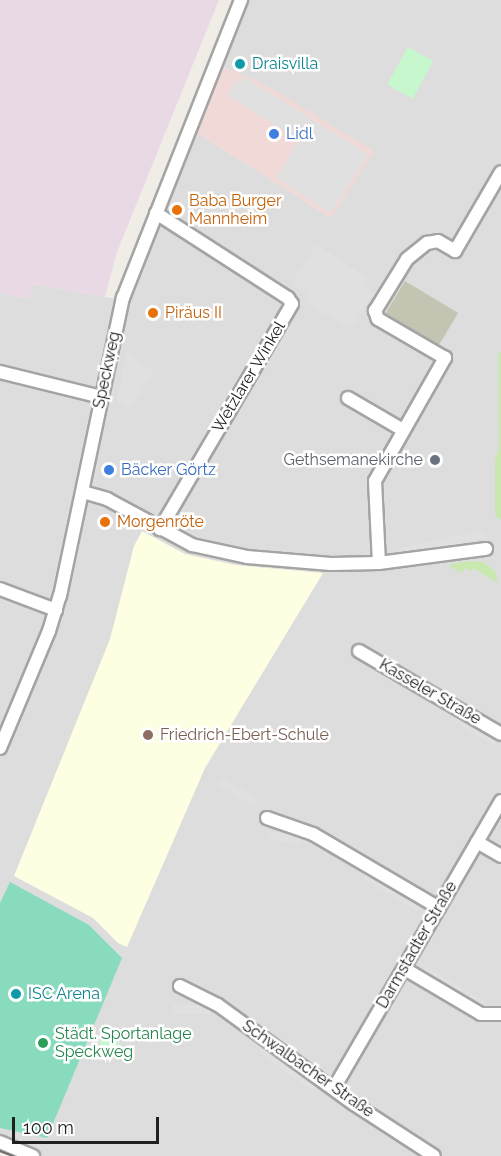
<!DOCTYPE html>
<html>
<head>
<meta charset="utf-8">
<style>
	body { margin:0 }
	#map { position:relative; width:501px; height:1156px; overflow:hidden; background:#f0ede7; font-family:Raleway,sans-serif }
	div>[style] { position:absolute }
	.residential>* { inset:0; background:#dedddd }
	.commercial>* { inset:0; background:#f0d9d7 }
	.industrial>* { inset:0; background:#e9d9e5 }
	.education>* { inset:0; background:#fdfee2 }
	.construction>* { inset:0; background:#c4c4b3; transform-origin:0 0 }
	.grass>* { inset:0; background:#c9e8af }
	.park>* { inset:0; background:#c7f7cc; transform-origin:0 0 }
	.pitch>* { inset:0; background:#89dbbe }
	.parking>* { inset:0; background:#e0e0e0; transform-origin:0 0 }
	.roads { filter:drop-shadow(2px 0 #a4a4a4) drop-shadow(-2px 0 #a4a4a4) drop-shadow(0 2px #a4a4a4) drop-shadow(0 -2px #a4a4a4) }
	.minor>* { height:12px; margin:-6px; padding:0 6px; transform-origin:6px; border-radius:6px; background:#fff }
	.tram>* { height:1.5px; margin:-0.75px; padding:0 0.75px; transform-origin:0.75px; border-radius:0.75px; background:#6e6e6e }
	.dots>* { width:16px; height:16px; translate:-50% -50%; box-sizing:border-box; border:3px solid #fff; border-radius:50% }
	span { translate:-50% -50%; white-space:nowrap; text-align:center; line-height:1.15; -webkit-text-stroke:5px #fff; paint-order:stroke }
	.culture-label { font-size:16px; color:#0d838f }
	.left { translate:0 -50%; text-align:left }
	.shop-label { font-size:16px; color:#366cbe }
	.food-label { font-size:16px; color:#c56008 }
	.street-label { font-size:16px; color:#202020 }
	.worship-label { font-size:16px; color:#5b616d }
	.right { translate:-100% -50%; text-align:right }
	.education-label { font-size:16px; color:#785e54 }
	.leisure-label { font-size:16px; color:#27864d }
	.scale { position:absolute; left:12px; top:1117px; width:147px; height:27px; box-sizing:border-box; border:3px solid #202020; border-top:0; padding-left:8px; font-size:18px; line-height:21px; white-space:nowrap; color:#202020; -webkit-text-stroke:4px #fff; paint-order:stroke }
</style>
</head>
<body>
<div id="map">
	<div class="residential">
		<i style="clip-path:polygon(238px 0,501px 0,501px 1156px,44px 1156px,0 1137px,0 293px,29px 299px,32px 284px,128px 301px,194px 131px,331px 218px,262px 83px,220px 66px)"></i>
	</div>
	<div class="commercial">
		<i style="clip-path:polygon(220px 66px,262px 83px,374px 151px,331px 218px,194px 131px)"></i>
	</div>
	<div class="industrial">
		<i style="clip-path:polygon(0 0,219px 0,117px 252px,105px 297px,32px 284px,29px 299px,0 293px)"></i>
	</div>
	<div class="education">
		<i style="clip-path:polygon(142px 531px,185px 554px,236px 565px,323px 573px,205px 768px,127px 947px,118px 943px,93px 918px,14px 876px,110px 639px,134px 546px)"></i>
	</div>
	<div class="construction">
		<i style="left:405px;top:281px;width:62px;height:40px;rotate:31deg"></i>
	</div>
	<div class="grass">
		<i style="clip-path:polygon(501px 352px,501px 520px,496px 517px,495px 512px,495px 461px,499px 446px,498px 353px)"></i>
		<i style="clip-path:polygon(468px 561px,483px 562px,490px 567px,495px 571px,498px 583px,473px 568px,471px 571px,465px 568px,462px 573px,448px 565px)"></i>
	</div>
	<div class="park">
		<i style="left:408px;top:47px;width:29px;height:43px;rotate:29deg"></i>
		<i style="clip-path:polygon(108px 1030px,117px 1037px,121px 1048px,119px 1054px,104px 1057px,99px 1054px,100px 1040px)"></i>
	</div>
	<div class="pitch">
		<i style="clip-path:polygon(10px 882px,89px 925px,122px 958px,47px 1138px,0 1128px,0 903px)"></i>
	</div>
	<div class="parking">
		<i style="clip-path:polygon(244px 77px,368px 154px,331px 213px,276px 178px,299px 140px,227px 95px,236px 80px,240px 82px)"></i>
		<i style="clip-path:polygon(317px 245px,367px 278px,363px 285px,374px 293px,351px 329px,303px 301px,307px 294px,291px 284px)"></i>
		<i style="clip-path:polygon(127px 353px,154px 372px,129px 410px,116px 402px)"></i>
		<i style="clip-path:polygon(484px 530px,486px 537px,476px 540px,400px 555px,400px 548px)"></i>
		<i style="left:455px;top:713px;width:51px;height:8px;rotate:31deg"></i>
		<i style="left:221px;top:778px;width:43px;height:8px;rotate:29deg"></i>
		<i style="left:269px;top:832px;width:34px;height:8px;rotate:7deg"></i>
		<i style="left:367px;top:872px;width:65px;height:8px;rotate:31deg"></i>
		<i style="left:426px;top:967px;width:69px;height:8px;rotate:30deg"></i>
		<i style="left:173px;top:1005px;width:38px;height:9px"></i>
		<i style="left:264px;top:1046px;width:66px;height:8px;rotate:36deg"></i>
	</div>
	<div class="roads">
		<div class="minor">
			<i style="left:156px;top:213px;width:157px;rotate:32.8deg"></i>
			<i style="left:288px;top:298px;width:7px;rotate:56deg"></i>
			<i style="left:292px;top:304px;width:261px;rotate:120.4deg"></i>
			<i style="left:0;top:372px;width:104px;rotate:13.9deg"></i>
			<i style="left:348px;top:398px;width:64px;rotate:30.2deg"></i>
			<i style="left:83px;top:492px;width:25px;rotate:16deg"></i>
			<i style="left:107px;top:499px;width:97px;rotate:28.4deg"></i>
			<i style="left:192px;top:545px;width:56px;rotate:12.3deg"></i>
			<i style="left:247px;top:557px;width:84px;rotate:4.8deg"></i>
			<i style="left:331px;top:564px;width:48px;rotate:-1.2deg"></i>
			<i style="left:379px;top:563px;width:108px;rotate:-7.5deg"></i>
			<i style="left:379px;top:563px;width:82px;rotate:-92.8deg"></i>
			<i style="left:375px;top:481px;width:142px;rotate:-60.4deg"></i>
			<i style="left:445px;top:358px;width:78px;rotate:-149.8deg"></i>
			<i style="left:378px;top:319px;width:9px;rotate:-111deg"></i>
			<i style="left:375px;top:311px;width:61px;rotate:-58.4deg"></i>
			<i style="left:407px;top:259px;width:26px;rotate:-39deg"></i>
			<i style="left:427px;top:243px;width:11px;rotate:-10deg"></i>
			<i style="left:438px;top:241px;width:20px;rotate:30deg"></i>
			<i style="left:455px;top:251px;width:91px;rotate:-59.8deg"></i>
			<i style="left:0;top:589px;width:60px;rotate:20.6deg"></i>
			<i style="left:359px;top:651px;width:164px;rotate:30.3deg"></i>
			<i style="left:0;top:748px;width:127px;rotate:-67.3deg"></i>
			<i style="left:49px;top:631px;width:37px;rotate:-73deg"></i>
			<i style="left:60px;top:596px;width:305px;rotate:-78.1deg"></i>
			<i style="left:123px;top:298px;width:321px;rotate:-68.4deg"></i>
			<i style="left:267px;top:818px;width:49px;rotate:19.2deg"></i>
			<i style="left:313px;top:834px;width:146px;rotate:30.4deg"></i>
			<i style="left:477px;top:842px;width:28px;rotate:30deg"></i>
			<i style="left:405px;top:969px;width:88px;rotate:30.6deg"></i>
			<i style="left:481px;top:1014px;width:20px"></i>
			<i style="left:180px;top:986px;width:42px;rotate:26.6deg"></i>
			<i style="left:218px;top:1005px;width:168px;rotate:36.1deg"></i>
			<i style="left:354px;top:1104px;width:95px;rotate:33deg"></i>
			<i style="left:334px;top:1088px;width:332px;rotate:-59.8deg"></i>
			<i style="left:0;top:1142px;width:36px;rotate:23deg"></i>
		</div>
	</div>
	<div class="tram">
		<i style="left:0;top:1151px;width:14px;rotate:21deg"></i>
	</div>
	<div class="dots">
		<i style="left:240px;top:64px;background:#0f9aa8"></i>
		<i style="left:274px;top:134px;background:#3f7fe0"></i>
		<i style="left:177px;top:210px;background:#e8710a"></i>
		<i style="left:153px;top:313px;background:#e8710a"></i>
		<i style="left:435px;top:460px;background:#6b7280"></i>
		<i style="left:109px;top:470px;background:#3f7fe0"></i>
		<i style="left:105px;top:522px;background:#e8710a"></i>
		<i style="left:148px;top:735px;background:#8d6e63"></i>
		<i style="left:16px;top:994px;background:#0f9aa8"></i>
		<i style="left:43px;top:1043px;background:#2e9e5b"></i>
	</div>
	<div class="culture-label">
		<span class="left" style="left:252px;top:64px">Draisvilla</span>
		<span class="left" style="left:28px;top:994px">ISC Arena</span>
	</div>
	<div class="shop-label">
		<span class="left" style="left:286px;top:134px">Lidl</span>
		<span class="left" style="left:121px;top:470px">Bäcker Görtz</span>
	</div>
	<div class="food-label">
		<span class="left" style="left:189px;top:210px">Baba Burger<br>Mannheim</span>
		<span class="left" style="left:165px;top:313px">Piräus II</span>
		<span class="left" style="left:117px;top:522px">Morgenröte</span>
	</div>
	<div class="street-label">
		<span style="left:107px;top:370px;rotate:-78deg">Speckweg</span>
		<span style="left:249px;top:377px;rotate:-59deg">Wetzlarer Winkel</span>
		<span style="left:430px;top:692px;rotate:30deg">Kasseler Straße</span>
		<span style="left:417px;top:945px;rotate:-60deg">Darmstadter Straße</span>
		<span style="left:308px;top:1069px;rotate:35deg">Schwalbacher Straße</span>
	</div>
	<div class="worship-label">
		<span class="right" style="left:423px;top:460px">Gethsemanekirche</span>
	</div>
	<div class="education-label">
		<span class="left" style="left:160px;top:735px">Friedrich-Ebert-Schule</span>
	</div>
	<div class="leisure-label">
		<span class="left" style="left:55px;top:1043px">Städt. Sportanlage<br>Speckweg</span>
	</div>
	<div class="scale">100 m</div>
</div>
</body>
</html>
